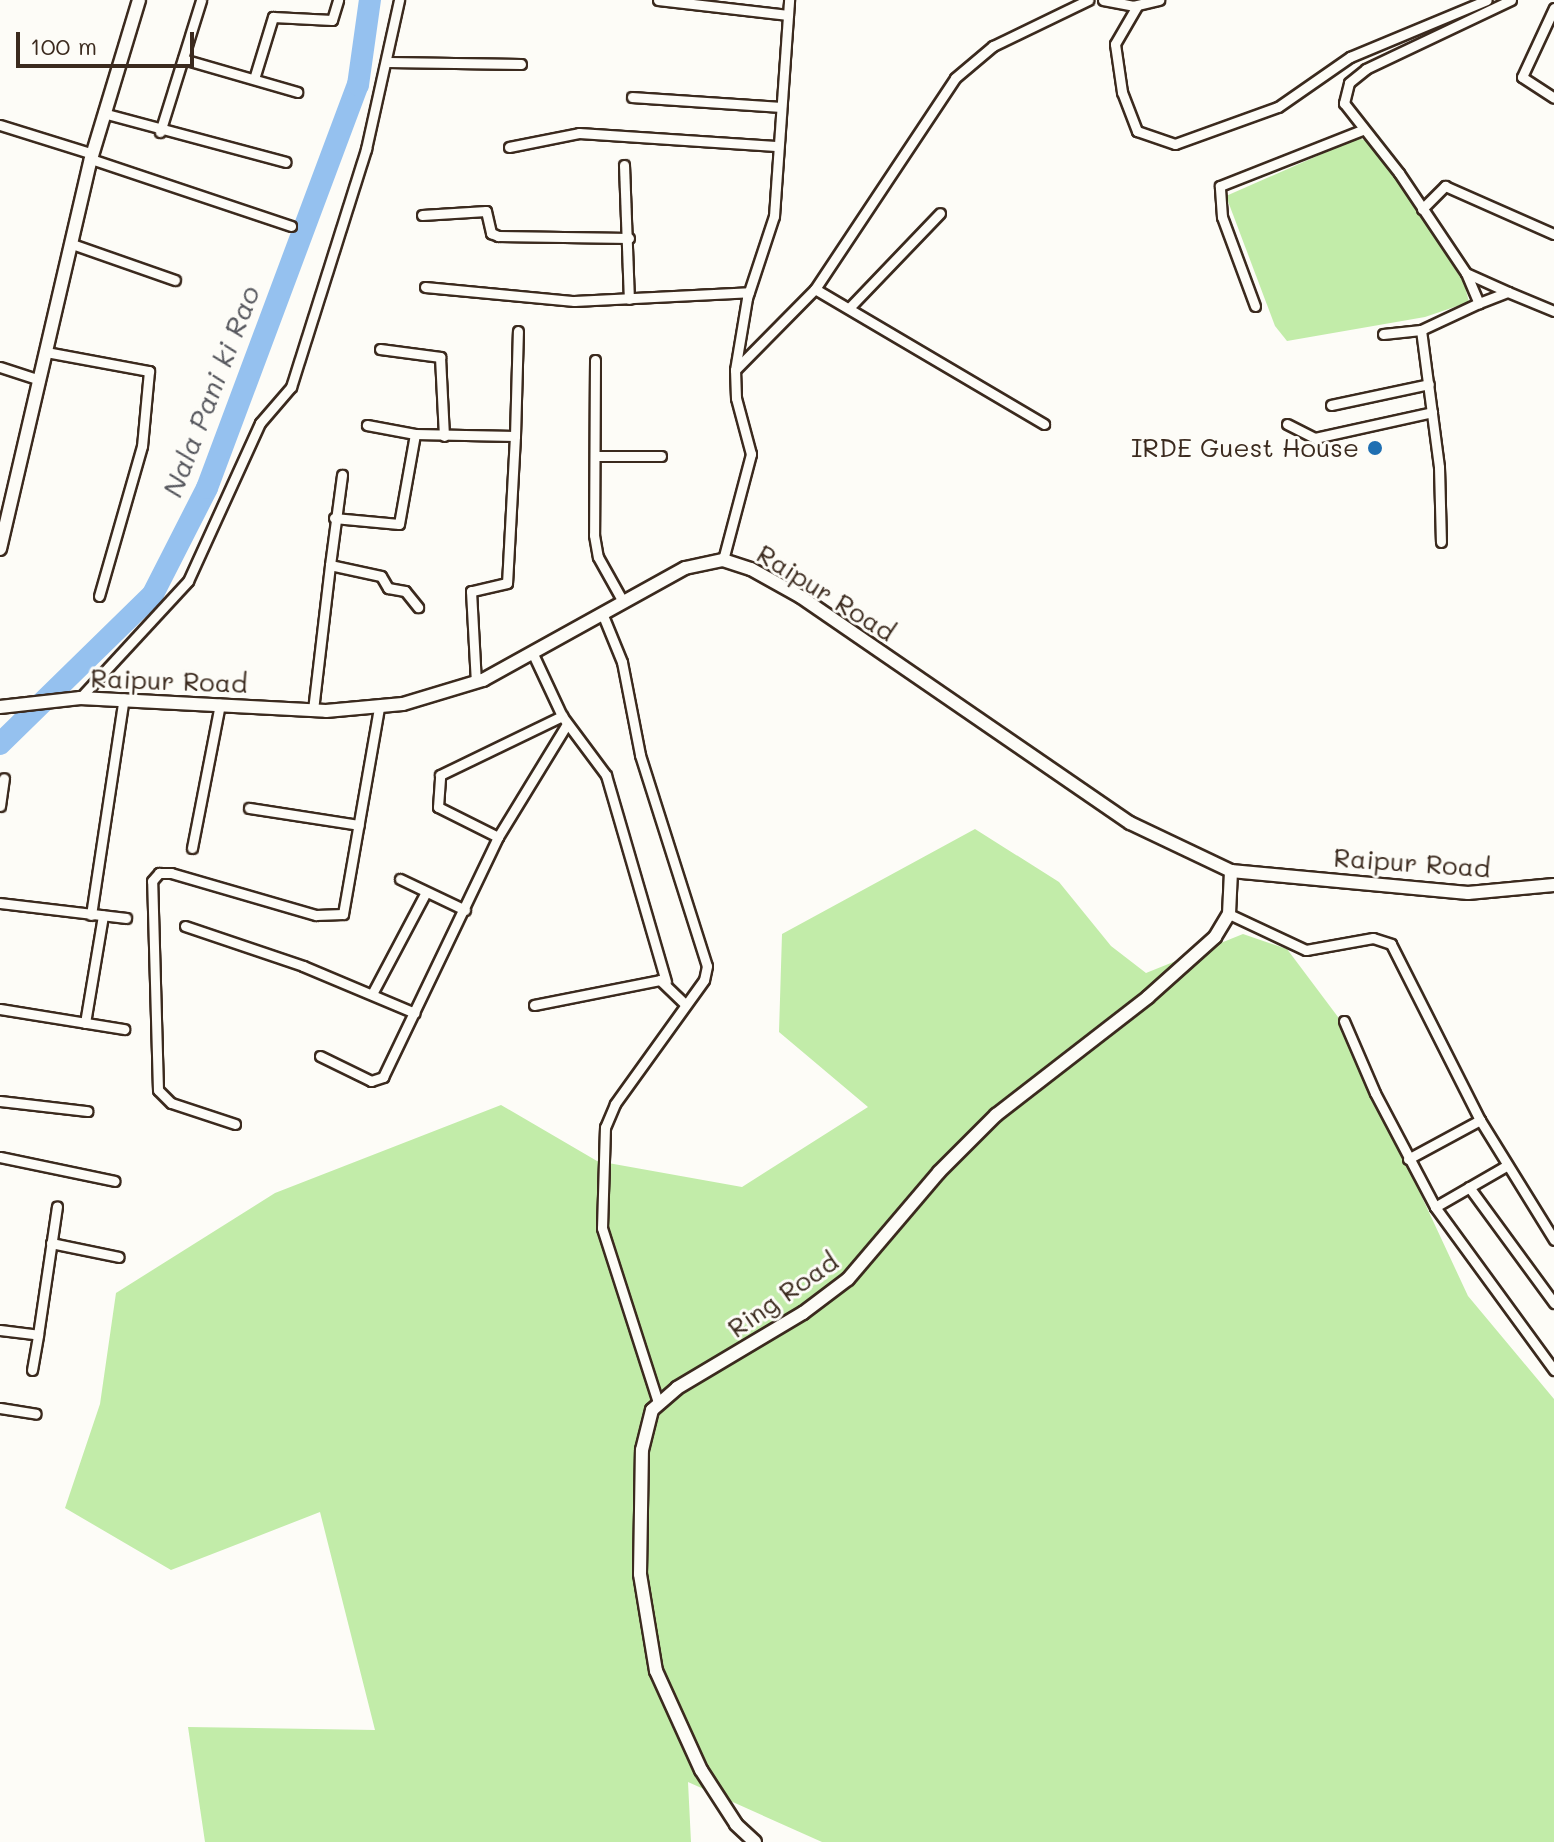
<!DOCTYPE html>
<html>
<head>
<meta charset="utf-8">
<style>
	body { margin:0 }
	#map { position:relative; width:1554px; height:1842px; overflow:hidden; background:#fdfcf7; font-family:Mali,sans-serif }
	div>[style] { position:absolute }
	.green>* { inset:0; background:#c2eca9 }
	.river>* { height:22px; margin:-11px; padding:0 11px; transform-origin:11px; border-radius:11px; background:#95c1ef }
	.roads { filter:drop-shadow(2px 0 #3b2a1e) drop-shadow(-2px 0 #3b2a1e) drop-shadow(0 2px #3b2a1e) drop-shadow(0 -2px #3b2a1e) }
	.street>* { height:9px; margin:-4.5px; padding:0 4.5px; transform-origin:4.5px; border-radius:4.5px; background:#fdfcf7 }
	.secondary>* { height:12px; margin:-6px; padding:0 6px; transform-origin:6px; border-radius:6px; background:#fdfcf7 }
	.dots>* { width:22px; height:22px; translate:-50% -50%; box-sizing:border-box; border:4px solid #fdfcf7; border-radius:50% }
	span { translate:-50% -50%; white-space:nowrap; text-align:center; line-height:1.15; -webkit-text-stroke:6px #fdfcf7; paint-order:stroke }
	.poi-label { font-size:26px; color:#3b2a1e }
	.right { translate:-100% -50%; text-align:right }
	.street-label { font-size:26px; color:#3b2a1e }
	.water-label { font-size:28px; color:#56575d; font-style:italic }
	.scale { position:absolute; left:16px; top:32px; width:178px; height:36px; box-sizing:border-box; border:4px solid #3b2a1e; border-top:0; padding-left:10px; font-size:24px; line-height:28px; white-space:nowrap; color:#3b2a1e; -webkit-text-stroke:6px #fdfcf7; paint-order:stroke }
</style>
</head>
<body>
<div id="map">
	<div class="green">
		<i style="clip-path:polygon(1358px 138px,1370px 142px,1391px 171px,1464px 283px,1469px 302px,1425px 317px,1287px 341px,1275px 326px,1226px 196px)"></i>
		<i style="clip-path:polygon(975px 829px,1059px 882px,1111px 946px,1146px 973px,1243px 934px,1287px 949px,1338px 1017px,1468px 1296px,1554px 1399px,1554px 1842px,822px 1842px,688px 1782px,691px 1842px,205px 1842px,188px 1727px,375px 1730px,320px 1512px,171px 1570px,65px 1508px,100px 1404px,116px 1293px,275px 1193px,501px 1105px,597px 1161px,742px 1187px,868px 1107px,779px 1032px,782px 934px)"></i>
	</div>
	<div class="river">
		<i style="left:0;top:744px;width:214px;rotate:-44.4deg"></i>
		<i style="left:153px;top:594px;width:119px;rotate:-63deg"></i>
		<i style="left:207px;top:488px;width:430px;rotate:-69.5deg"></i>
		<i style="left:358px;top:85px;width:86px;rotate:-82deg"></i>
	</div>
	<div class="roads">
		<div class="street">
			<i style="left:658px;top:0;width:131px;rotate:6.6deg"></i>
			<i style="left:1103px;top:0;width:31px;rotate:11deg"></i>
			<i style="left:1133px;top:6px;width:27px;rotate:-13deg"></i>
			<i style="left:1511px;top:0;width:161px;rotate:154.6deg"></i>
			<i style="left:1366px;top:69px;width:22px;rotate:141deg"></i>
			<i style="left:1349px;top:83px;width:21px;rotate:104deg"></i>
			<i style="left:1344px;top:103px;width:89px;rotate:51.8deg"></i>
			<i style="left:1399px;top:173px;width:120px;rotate:56.2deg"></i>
			<i style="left:1466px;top:273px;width:33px;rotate:67deg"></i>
			<i style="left:1479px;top:303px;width:31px;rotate:-21deg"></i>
			<i style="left:1508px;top:292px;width:50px;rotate:22.4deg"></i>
			<i style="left:1137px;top:6px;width:44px;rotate:120.1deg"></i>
			<i style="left:1115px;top:44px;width:49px;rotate:81.7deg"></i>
			<i style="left:1122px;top:92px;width:42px;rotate:69deg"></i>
			<i style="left:1137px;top:131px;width:40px;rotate:18.9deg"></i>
			<i style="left:1175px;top:144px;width:109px;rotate:-19.8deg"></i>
			<i style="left:1278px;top:107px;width:88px;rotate:-34.8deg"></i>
			<i style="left:1350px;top:57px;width:148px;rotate:-22.6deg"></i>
			<i style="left:1554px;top:8px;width:76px;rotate:114.9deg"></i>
			<i style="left:1522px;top:77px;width:38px;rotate:33deg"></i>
			<i style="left:183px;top:59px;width:119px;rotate:16.1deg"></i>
			<i style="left:388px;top:62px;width:133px;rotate:0.9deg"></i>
			<i style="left:254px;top:79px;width:65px;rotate:-73deg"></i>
			<i style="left:273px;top:17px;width:59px;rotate:2.9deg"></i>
			<i style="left:332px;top:20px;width:21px;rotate:-73deg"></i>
			<i style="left:632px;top:97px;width:149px;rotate:3.8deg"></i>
			<i style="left:103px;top:113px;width:189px;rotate:15deg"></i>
			<i style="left:0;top:125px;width:97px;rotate:17.3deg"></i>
			<i style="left:160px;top:132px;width:138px;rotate:-72.7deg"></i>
			<i style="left:509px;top:147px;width:71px;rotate:-11.3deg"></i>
			<i style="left:579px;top:133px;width:197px;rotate:3.8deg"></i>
			<i style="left:91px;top:159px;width:211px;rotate:18.5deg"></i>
			<i style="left:624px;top:165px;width:134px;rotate:87.9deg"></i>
			<i style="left:1422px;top:209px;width:33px;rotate:-45deg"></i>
			<i style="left:1445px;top:186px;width:119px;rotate:23.8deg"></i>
			<i style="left:422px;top:215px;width:64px;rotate:-3.6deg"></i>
			<i style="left:486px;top:211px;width:23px;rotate:77deg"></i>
			<i style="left:491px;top:233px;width:8px;rotate:23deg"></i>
			<i style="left:498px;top:236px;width:131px;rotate:0.9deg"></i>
			<i style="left:72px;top:244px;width:109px;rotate:19.3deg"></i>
			<i style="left:1466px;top:273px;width:46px;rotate:24.3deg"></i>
			<i style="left:425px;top:287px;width:150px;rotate:5.4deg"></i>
			<i style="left:574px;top:301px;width:175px;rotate:-2.9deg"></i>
			<i style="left:815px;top:289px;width:266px;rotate:30.5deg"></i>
			<i style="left:1255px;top:306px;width:95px;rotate:-110.3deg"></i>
			<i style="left:1222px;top:217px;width:31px;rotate:-94deg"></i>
			<i style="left:1220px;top:186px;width:153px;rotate:-21.5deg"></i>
			<i style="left:850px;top:307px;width:130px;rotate:-46.2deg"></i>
			<i style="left:1421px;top:330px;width:138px;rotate:82.5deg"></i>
			<i style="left:1439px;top:467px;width:75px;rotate:88.5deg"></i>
			<i style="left:1383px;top:334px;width:38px;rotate:-6deg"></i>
			<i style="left:1421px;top:330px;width:64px;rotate:-25deg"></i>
			<i style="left:380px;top:349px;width:61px;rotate:7.6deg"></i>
			<i style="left:440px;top:357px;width:79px;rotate:87.1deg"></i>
			<i style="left:46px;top:352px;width:105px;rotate:10.5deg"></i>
			<i style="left:149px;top:371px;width:75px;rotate:95.3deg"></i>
			<i style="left:142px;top:446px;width:156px;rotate:106deg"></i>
			<i style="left:595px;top:360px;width:175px;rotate:90.3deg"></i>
			<i style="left:594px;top:535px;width:22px;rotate:80deg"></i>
			<i style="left:598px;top:557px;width:49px;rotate:60.8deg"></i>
			<i style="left:0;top:367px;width:42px;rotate:18deg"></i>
			<i style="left:735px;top:370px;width:114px;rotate:-45.4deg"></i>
			<i style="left:815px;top:289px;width:253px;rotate:-56.4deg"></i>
			<i style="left:955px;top:78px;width:50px;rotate:-40.1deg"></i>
			<i style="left:993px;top:46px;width:106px;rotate:-25.8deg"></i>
			<i style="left:1331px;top:405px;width:100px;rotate:-12.1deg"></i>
			<i style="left:1287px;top:424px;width:31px;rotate:27deg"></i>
			<i style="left:1315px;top:438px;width:120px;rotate:-12.5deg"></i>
			<i style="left:415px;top:434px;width:100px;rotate:1.1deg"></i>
			<i style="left:515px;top:436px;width:147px;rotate:93.1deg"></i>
			<i style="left:507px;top:583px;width:37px;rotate:167deg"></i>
			<i style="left:471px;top:591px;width:91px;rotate:86.9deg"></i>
			<i style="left:515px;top:436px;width:105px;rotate:-88.4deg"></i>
			<i style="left:596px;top:456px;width:65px"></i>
			<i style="left:334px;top:518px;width:65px;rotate:5.3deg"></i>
			<i style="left:399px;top:524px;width:91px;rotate:-79.9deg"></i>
			<i style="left:415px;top:434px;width:49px;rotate:-169.4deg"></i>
			<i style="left:723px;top:560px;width:110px;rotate:-75.2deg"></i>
			<i style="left:751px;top:454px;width:58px;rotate:-105deg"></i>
			<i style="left:736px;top:398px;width:28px;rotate:-92deg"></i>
			<i style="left:735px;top:370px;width:73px;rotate:-80.5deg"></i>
			<i style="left:747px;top:298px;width:86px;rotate:-71.8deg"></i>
			<i style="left:774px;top:216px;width:217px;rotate:-86deg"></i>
			<i style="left:330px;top:565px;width:91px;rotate:-82.4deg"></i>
			<i style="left:602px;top:613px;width:53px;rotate:67.8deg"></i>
			<i style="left:622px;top:662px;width:95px;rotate:79deg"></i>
			<i style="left:640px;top:755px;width:221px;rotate:72.4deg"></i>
			<i style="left:707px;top:966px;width:14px;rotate:102deg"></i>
			<i style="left:704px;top:980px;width:153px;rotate:125.7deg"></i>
			<i style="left:615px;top:1104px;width:25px;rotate:113deg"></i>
			<i style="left:605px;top:1127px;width:101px;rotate:91.7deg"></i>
			<i style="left:602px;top:1228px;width:183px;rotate:72.2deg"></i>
			<i style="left:533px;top:654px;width:68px;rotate:64.9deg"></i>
			<i style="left:562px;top:716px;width:74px;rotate:53.3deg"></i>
			<i style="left:606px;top:775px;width:215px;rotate:73.8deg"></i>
			<i style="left:80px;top:698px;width:159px;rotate:-47.3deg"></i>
			<i style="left:188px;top:581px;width:174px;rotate:-65.5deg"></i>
			<i style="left:260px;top:423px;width:48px;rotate:-49.3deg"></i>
			<i style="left:291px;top:387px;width:250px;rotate:-72.5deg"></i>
			<i style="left:366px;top:149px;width:153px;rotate:-77.5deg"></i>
			<i style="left:313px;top:710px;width:146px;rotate:-83.3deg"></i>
			<i style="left:330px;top:565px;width:52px;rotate:12.2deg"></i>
			<i style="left:381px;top:576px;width:14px;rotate:60deg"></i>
			<i style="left:388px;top:588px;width:17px;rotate:10deg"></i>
			<i style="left:405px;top:591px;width:21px;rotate:51deg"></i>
			<i style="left:0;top:806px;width:28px;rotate:-82deg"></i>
			<i style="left:249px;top:808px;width:111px;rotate:8.8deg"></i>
			<i style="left:498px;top:837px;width:132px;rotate:-58.6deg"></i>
			<i style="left:192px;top:848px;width:147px;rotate:-79deg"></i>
			<i style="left:400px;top:879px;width:72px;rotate:25.5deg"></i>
			<i style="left:0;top:903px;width:127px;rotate:6.8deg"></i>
			<i style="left:1229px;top:914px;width:85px;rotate:25.1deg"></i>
			<i style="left:1306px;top:950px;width:68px;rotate:-10.2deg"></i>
			<i style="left:1373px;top:938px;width:19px;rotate:18deg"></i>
			<i style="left:1391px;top:944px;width:197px;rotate:63.2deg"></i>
			<i style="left:1480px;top:1120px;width:141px;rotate:58.3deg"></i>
			<i style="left:91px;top:915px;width:219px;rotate:-81.4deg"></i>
			<i style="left:185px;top:926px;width:125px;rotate:18.7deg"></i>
			<i style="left:303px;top:966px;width:121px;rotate:22.8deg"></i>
			<i style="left:372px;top:994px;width:113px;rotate:-62.1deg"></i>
			<i style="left:534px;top:1005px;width:128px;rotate:-11.2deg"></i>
			<i style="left:660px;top:980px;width:35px;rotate:44deg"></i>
			<i style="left:0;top:1009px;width:126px;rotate:9.2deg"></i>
			<i style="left:1344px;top:1021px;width:78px;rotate:66.7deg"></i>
			<i style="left:1375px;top:1093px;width:129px;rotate:62.2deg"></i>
			<i style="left:1435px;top:1207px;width:202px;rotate:53.9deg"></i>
			<i style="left:85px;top:1023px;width:109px;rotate:-80.5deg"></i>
			<i style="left:320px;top:1056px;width:57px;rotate:26.1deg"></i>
			<i style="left:371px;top:1081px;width:13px;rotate:-18deg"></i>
			<i style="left:383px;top:1077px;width:266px;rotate:-64.4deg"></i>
			<i style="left:498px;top:837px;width:67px;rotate:-153.4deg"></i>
			<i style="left:438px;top:807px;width:32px;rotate:-86deg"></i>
			<i style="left:440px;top:775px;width:136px;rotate:-25.8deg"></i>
			<i style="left:0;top:1101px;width:88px;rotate:6.6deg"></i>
			<i style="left:235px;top:1124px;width:67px;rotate:-161.8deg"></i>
			<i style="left:171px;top:1103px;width:18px;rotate:-135deg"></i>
			<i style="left:158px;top:1090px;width:209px;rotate:-91.6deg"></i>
			<i style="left:152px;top:881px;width:11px;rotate:-49deg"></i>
			<i style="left:159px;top:873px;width:12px"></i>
			<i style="left:171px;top:873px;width:151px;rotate:16.2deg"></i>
			<i style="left:316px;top:915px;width:27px;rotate:-2deg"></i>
			<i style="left:343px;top:914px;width:210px;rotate:-80.1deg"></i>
			<i style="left:0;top:1157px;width:117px;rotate:11.8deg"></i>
			<i style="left:1408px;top:1159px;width:82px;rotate:-28.4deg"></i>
			<i style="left:1469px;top:1187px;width:144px;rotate:53.8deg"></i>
			<i style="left:1435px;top:1207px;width:82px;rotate:-30deg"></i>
			<i style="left:51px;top:1243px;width:69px;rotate:11.6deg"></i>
			<i style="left:0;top:1330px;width:38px;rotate:7deg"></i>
			<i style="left:38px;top:1335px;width:130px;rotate:-81.6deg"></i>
			<i style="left:32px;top:1370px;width:36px;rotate:-80deg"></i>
			<i style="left:0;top:1408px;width:36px;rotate:9deg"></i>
		</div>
		<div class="secondary">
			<i style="left:0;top:549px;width:400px;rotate:-76.9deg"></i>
			<i style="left:91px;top:159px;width:166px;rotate:-73.2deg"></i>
			<i style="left:0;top:707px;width:81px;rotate:-6.4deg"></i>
			<i style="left:80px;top:698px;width:246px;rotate:3deg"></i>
			<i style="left:326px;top:711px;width:77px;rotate:-5.2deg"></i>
			<i style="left:403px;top:704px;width:84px;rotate:-16.7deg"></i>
			<i style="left:483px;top:680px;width:231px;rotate:-29deg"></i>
			<i style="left:685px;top:568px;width:39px;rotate:-12deg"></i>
			<i style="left:723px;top:560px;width:29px;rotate:18deg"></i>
			<i style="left:751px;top:569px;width:57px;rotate:29.2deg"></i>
			<i style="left:801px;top:597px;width:399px;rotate:34.5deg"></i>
			<i style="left:1130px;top:823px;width:112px;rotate:25.4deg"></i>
			<i style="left:1231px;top:871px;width:238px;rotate:5.3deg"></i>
			<i style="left:1468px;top:893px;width:86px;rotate:-5.3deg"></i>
			<i style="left:755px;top:1842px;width:26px;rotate:-137deg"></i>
			<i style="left:736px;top:1824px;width:64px;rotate:-122.9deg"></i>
			<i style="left:701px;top:1770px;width:109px;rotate:-114.4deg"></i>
			<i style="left:656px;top:1671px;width:98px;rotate:-99.4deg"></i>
			<i style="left:640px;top:1574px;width:124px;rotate:-89.1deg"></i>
			<i style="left:642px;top:1450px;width:41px;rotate:-76deg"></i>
			<i style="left:652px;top:1410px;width:33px;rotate:-41deg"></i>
			<i style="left:677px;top:1388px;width:147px;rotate:-30.8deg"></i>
			<i style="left:803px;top:1313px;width:56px;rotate:-37.1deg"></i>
			<i style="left:848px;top:1279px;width:140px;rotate:-49.6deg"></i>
			<i style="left:939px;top:1172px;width:81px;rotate:-45deg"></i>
			<i style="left:996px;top:1115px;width:192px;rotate:-37.8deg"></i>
			<i style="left:1148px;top:997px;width:90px;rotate:-41.8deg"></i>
			<i style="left:1215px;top:937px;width:27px;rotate:-59deg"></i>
			<i style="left:1229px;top:914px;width:43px;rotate:-87.3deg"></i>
		</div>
	</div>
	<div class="dots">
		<i style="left:1375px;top:448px;background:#1f6fb2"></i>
	</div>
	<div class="poi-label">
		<span class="right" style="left:1359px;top:448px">IRDE Guest House</span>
	</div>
	<div class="street-label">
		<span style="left:826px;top:593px;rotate:32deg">Raipur Road</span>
		<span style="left:169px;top:681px;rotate:2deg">Raipur Road</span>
		<span style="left:1412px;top:863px;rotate:4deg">Raipur Road</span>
		<span style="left:783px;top:1295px;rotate:-35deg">Ring Road</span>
	</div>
	<div class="water-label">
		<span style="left:210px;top:391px;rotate:-69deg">Nala Pani ki Rao</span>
	</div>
	<div class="scale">100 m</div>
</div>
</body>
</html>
